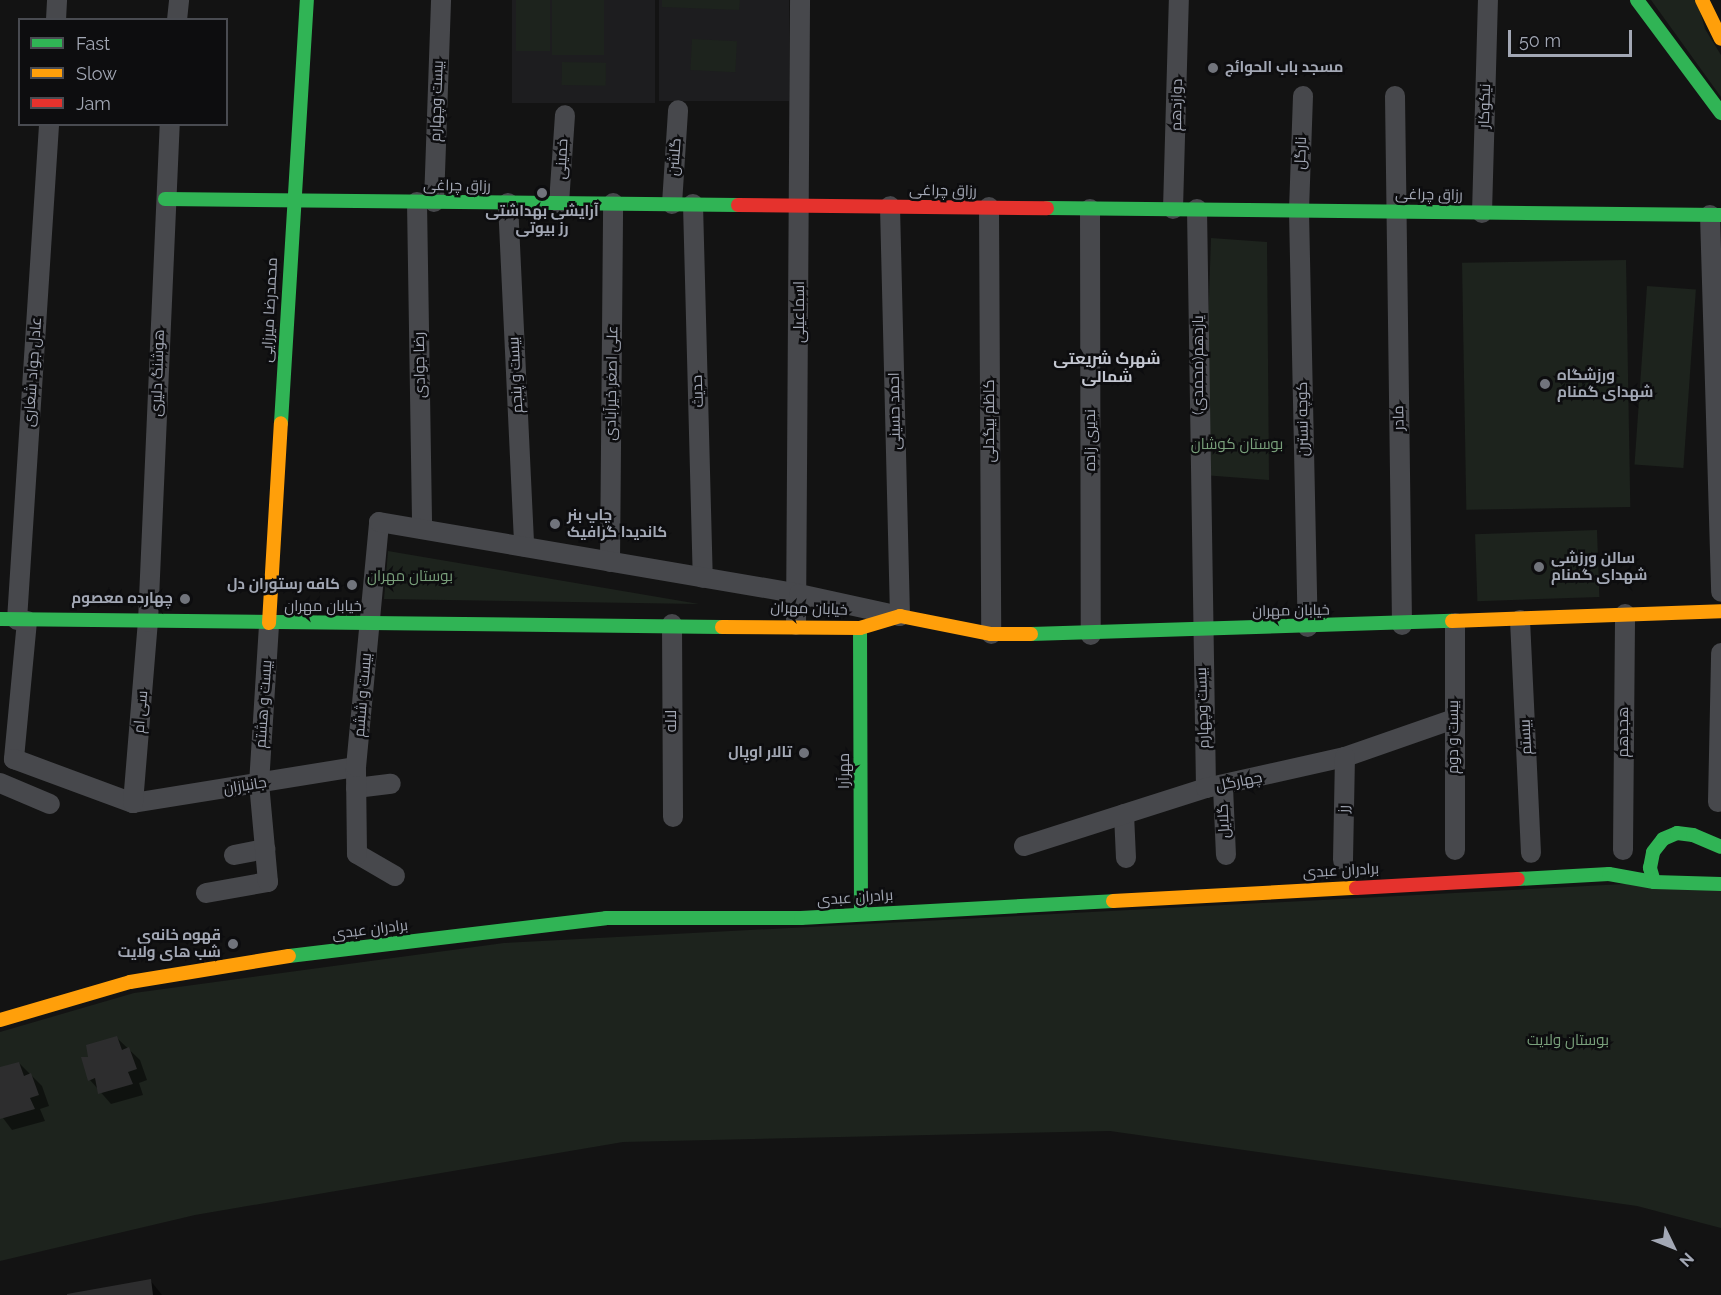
<!DOCTYPE html>
<html>
<head>
<meta charset="utf-8">
<style>
	body { margin:0 }
	#map { position:relative; width:1721px; height:1295px; overflow:hidden; background:#131313; font-family:Raleway,Cairo,sans-serif }
	div>[style] { position:absolute }
	.built>* { inset:0; background:#1d1d1f; transform-origin:0 0 }
	.green>* { inset:0; background:#1d231d; transform-origin:0 0 }
	.shadow>* { inset:0; background:#0007 }
	.building>* { inset:0; background:#2d2d2e }
	.street>* { height:20px; margin:-10px; padding:0 10px; transform-origin:10px; border-radius:10px; background:#47484c }
	.fast>* { height:14px; margin:-7px; padding:0 7px; transform-origin:7px; border-radius:7px; background:#30b455 }
	.slow>* { height:14px; margin:-7px; padding:0 7px; transform-origin:7px; border-radius:7px; background:#ff9f0a }
	.jam>* { height:14px; margin:-7px; padding:0 7px; transform-origin:7px; border-radius:7px; background:#e5322d }
	.dots>* { width:16px; height:16px; translate:-50% -50%; box-sizing:border-box; border:3px solid #0d0d0f; border-radius:50% }
	span { translate:-50% -50%; white-space:nowrap; text-align:center; line-height:1.15; -webkit-text-stroke:5px #0d0d0f; paint-order:stroke }
	.poi-label { font-size:15px; color:#a3a8b5; font-weight:700 }
	.left { translate:0 -50%; text-align:left }
	.right { translate:-100% -50%; text-align:right }
	.street-label { font-size:15px; color:#a3a8b5 }
	.park-label { font-size:15px; color:#79a07b }
	.neighbourhood-label { font-size:16px; color:#c4c7d1; font-weight:700 }
	.legend { position:absolute; left:18px; top:18px; width:210px; height:108px; box-sizing:border-box; background:#0d0d0f; border:2px solid #494b51; margin:0; padding:8px 10px; list-style:none; font-size:18px; color:#a3a8b5 }
	.legend li { display:flex; align-items:center; gap:12px; height:30px }
	.legend b { width:30px; border:2px solid #494b51 }
	.north { position:absolute; left:1643px; top:1217px; width:60px; height:60px; -webkit-text-stroke:4px #0d0d0f; paint-order:stroke; rotate:133deg; font-size:16px; font-weight:700; line-height:24px; text-align:center; color:#a3a8b5 }
	.north::after { content:''; display:block; margin:auto; width:21px; height:27px; background:#a3a8b5; clip-path:polygon(50% 0,100% 100%,50% 72%,0 100%) }
	.scale { position:absolute; left:1508px; top:30px; width:124px; height:27px; box-sizing:border-box; border:3px solid #a3a8b5; border-top:0; padding-left:8px; font-size:18px; line-height:21px; white-space:nowrap; color:#a3a8b5; -webkit-text-stroke:4px #0d0d0f; paint-order:stroke }
</style>
</head>
<body>
<div id="map">
	<div class="built">
		<i style="left:512px;top:0;width:143px;height:103px"></i>
		<i style="left:659px;top:0;width:130px;height:101px"></i>
	</div>
	<div class="green">
		<i style="left:516px;top:0;width:34px;height:51px"></i>
		<i style="left:552px;top:0;width:52px;height:55px"></i>
		<i style="clip-path:polygon(662px 0,740px 0,739px 10px,662px 7px)"></i>
		<i style="clip-path:polygon(1651px 0,1697px 0,1705px 29px,1721px 55px,1721px 97px)"></i>
		<i style="left:692px;top:39px;width:45px;height:31px;rotate:3deg"></i>
		<i style="left:562px;top:62px;width:44px;height:23px;rotate:1deg"></i>
		<i style="clip-path:polygon(1211px 238px,1267px 242px,1269px 480px,1203px 475px)"></i>
		<i style="left:1626px;top:260px;width:247px;height:164px;rotate:89deg"></i>
		<i style="left:1647px;top:286px;width:49px;height:179px;rotate:4deg"></i>
		<i style="left:1597px;top:530px;width:67px;height:122px;rotate:88deg"></i>
		<i style="clip-path:polygon(388px 551px,699px 604px,384px 599px)"></i>
		<i style="clip-path:polygon(1721px 879px,1721px 1228px,1637px 1206px,1110px 1131px,623px 1142px,195px 1215px,0 1261px,0 1032px,134px 993px,504px 943px)"></i>
	</div>
	<div class="shadow">
		<i style="clip-path:polygon(117px 1038px,140px 1060px,147px 1080px,139px 1083px,143px 1095px,111px 1104px,90px 1080px,90px 1058px)"></i>
		<i style="clip-path:polygon(19px 1063px,42px 1086px,49px 1106px,40px 1109px,45px 1121px,12px 1130px,0 1114px,0 1069px)"></i>
		<i style="clip-path:polygon(150px 1280px,162px 1295px,69px 1295px)"></i>
	</div>
	<div class="building">
		<i style="clip-path:polygon(117px 1036px,122px 1050px,129px 1047px,137px 1069px,128px 1072px,133px 1084px,98px 1094px,95px 1078px,88px 1081px,81px 1057px,88px 1057px,86px 1045px)"></i>
		<i style="clip-path:polygon(19px 1062px,24px 1076px,31px 1073px,39px 1095px,30px 1098px,35px 1109px,0 1119px,0 1067px)"></i>
		<i style="clip-path:polygon(151px 1279px,153px 1295px,67px 1295px,67px 1294px)"></i>
	</div>
	<div class="street">
		<i style="left:56px;top:20px;width:20px;rotate:-87deg"></i>
		<i style="left:177px;top:20px;width:20px;rotate:-84deg"></i>
		<i style="left:1303px;top:96px;width:115px;rotate:92deg"></i>
		<i style="left:1299px;top:211px;width:416px;rotate:88.8deg"></i>
		<i style="left:1395px;top:96px;width:529px;rotate:89.24deg"></i>
		<i style="left:417px;top:202px;width:327px;rotate:89.1deg"></i>
		<i style="left:434px;top:202px;width:202px;rotate:-88deg"></i>
		<i style="left:508px;top:203px;width:344px;rotate:87.3deg"></i>
		<i style="left:559px;top:203px;width:88px;rotate:-86.1deg"></i>
		<i style="left:672px;top:204px;width:94px;rotate:-86.3deg"></i>
		<i style="left:693px;top:204px;width:374px;rotate:88.5deg"></i>
		<i style="left:989px;top:207px;width:427px;rotate:89.7deg"></i>
		<i style="left:1090px;top:209px;width:426px;rotate:89.9deg"></i>
		<i style="left:1173px;top:209px;width:209px;rotate:-88.4deg"></i>
		<i style="left:1197px;top:209px;width:579px;rotate:89.11deg"></i>
		<i style="left:1482px;top:213px;width:213px;rotate:-88.4deg"></i>
		<i style="left:1710px;top:215px;width:377px;rotate:88.3deg"></i>
		<i style="left:610px;top:562px;width:359px;rotate:-89.5deg"></i>
		<i style="left:17px;top:620px;width:497px;rotate:-86.3deg"></i>
		<i style="left:1520px;top:620px;width:233px;rotate:87.3deg"></i>
		<i style="left:27px;top:621px;width:139px;rotate:95.4deg"></i>
		<i style="left:14px;top:759px;width:127px;rotate:20.3deg"></i>
		<i style="left:133px;top:803px;width:226px;rotate:-9.2deg"></i>
		<i style="left:672px;top:624px;width:193px;rotate:89.7deg"></i>
		<i style="left:796px;top:625px;width:625px;rotate:-89.63deg"></i>
		<i style="left:0;top:783px;width:54px;rotate:22.8deg"></i>
		<i style="left:1223px;top:787px;width:68px;rotate:87.5deg"></i>
		<i style="left:356px;top:788px;width:35px;rotate:-7deg"></i>
		<i style="left:1718px;top:802px;width:149px;rotate:-88.8deg"></i>
		<i style="left:133px;top:803px;width:182px;rotate:-85.3deg"></i>
		<i style="left:148px;top:622px;width:498px;rotate:-87.5deg"></i>
		<i style="left:1124px;top:814px;width:44px;rotate:87.4deg"></i>
		<i style="left:1024px;top:846px;width:191px;rotate:-17.7deg"></i>
		<i style="left:1206px;top:788px;width:142px;rotate:-12.6deg"></i>
		<i style="left:1345px;top:757px;width:115px;rotate:-19.2deg"></i>
		<i style="left:1455px;top:850px;width:227px;rotate:-90deg"></i>
		<i style="left:1623px;top:850px;width:236px;rotate:-89.5deg"></i>
		<i style="left:234px;top:855px;width:32px;rotate:-11deg"></i>
		<i style="left:1343px;top:860px;width:103px;rotate:-88.9deg"></i>
		<i style="left:395px;top:876px;width:44px;rotate:-149.9deg"></i>
		<i style="left:357px;top:854px;width:87px;rotate:-90.7deg"></i>
		<i style="left:356px;top:767px;width:246px;rotate:-84.6deg"></i>
		<i style="left:379px;top:522px;width:426px;rotate:9.7deg"></i>
		<i style="left:799px;top:594px;width:103px;rotate:12.3deg"></i>
		<i style="left:900px;top:616px;width:410px;rotate:-91.4deg"></i>
		<i style="left:206px;top:893px;width:63px;rotate:-10.1deg"></i>
		<i style="left:268px;top:882px;width:98px;rotate:-95.2deg"></i>
		<i style="left:259px;top:784px;width:161px;rotate:-86.4deg"></i>
	</div>
	<div class="fast">
		<i style="left:1637px;top:0;width:141px;rotate:53.4deg"></i>
		<i style="left:165px;top:199px;width:573px;rotate:0.6deg"></i>
		<i style="left:1047px;top:208px;width:674px;rotate:0.6deg"></i>
		<i style="left:281px;top:423px;width:424px;rotate:-86.5deg"></i>
		<i style="left:0;top:619px;width:722px;rotate:0.63deg"></i>
		<i style="left:860px;top:628px;width:286px;rotate:89.8deg"></i>
		<i style="left:1031px;top:634px;width:421px;rotate:-1.8deg"></i>
		<i style="left:1518px;top:879px;width:91px;rotate:-3.1deg"></i>
		<i style="left:1609px;top:874px;width:46px;rotate:10.1deg"></i>
		<i style="left:1654px;top:882px;width:67px;rotate:1.7deg"></i>
		<i style="left:1654px;top:882px;width:15px;rotate:-106deg"></i>
		<i style="left:1650px;top:868px;width:16px;rotate:-79deg"></i>
		<i style="left:1653px;top:852px;width:16px;rotate:-52deg"></i>
		<i style="left:1663px;top:839px;width:15px;rotate:-23deg"></i>
		<i style="left:1677px;top:833px;width:16px;rotate:7deg"></i>
		<i style="left:1693px;top:835px;width:30px;rotate:23deg"></i>
		<i style="left:289px;top:956px;width:319px;rotate:-6.8deg"></i>
		<i style="left:606px;top:918px;width:195px"></i>
		<i style="left:801px;top:918px;width:312px;rotate:-3.1deg"></i>
	</div>
	<div class="slow">
		<i style="left:1702px;top:0;width:43px;rotate:64deg"></i>
		<i style="left:1452px;top:621px;width:269px;rotate:-2.1deg"></i>
		<i style="left:269px;top:623px;width:200px;rotate:-86.6deg"></i>
		<i style="left:722px;top:627px;width:138px;rotate:0.4deg"></i>
		<i style="left:860px;top:628px;width:42px;rotate:-16.7deg"></i>
		<i style="left:900px;top:616px;width:93px;rotate:11.2deg"></i>
		<i style="left:991px;top:634px;width:40px"></i>
		<i style="left:1113px;top:901px;width:243px;rotate:-3.1deg"></i>
		<i style="left:0;top:1020px;width:135px;rotate:-16.3deg"></i>
		<i style="left:130px;top:982px;width:161px;rotate:-9.3deg"></i>
	</div>
	<div class="jam">
		<i style="left:738px;top:205px;width:309px;rotate:0.6deg"></i>
		<i style="left:1356px;top:888px;width:162px;rotate:-3.2deg"></i>
	</div>
	<div class="dots">
		<i style="left:1213px;top:68px;background:#71747c"></i>
		<i style="left:542px;top:193px;background:#71747c"></i>
		<i style="left:1545px;top:384px;background:#71747c"></i>
		<i style="left:555px;top:524px;background:#71747c"></i>
		<i style="left:1539px;top:567px;background:#71747c"></i>
		<i style="left:352px;top:585px;background:#71747c"></i>
		<i style="left:185px;top:599px;background:#71747c"></i>
		<i style="left:804px;top:753px;background:#71747c"></i>
		<i style="left:233px;top:944px;background:#71747c"></i>
	</div>
	<div class="poi-label">
		<span class="left" style="left:1225px;top:68px">مسجد باب الحوائج</span>
		<span style="left:542px;top:220px">آرایشی بهداشتی<br>رز بیوتی</span>
		<span class="left" style="left:1557px;top:384px">ورزشگاه<br>شهدای گمنام</span>
		<span class="left" style="left:567px;top:524px">چاپ بنر<br>کاندیدا گرافیک</span>
		<span class="left" style="left:1551px;top:567px">سالن ورزشی<br>شهدای گمنام</span>
		<span class="right" style="left:340px;top:585px">کافه رستوران دل</span>
		<span class="right" style="left:173px;top:599px">چهارده معصوم</span>
		<span class="right" style="left:792px;top:753px">تالار اوپال</span>
		<span class="right" style="left:221px;top:944px">قهوه خانه‌ی<br>شب های ولایت</span>
	</div>
	<div class="street-label">
		<span style="left:437px;top:101px;rotate:-88deg">بیست وچهارم</span>
		<span style="left:1177px;top:105px;rotate:-89deg">دوازدهم</span>
		<span style="left:1485px;top:106px;rotate:-88deg">نیکوکار</span>
		<span style="left:1301px;top:153px;rotate:-88deg">نارگل</span>
		<span style="left:675px;top:157px;rotate:-86deg">گلشن</span>
		<span style="left:562px;top:159px;rotate:-87deg">خمینی</span>
		<span style="left:457px;top:186px;rotate:1deg">رزاق چراغی</span>
		<span style="left:943px;top:191px;rotate:1deg">رزاق چراغی</span>
		<span style="left:1429px;top:195px;rotate:1deg">رزاق چراغی</span>
		<span style="left:270px;top:310px;rotate:-87deg">محمدرضا میرزایی</span>
		<span style="left:800px;top:312px;rotate:-90deg">اسماعیلی</span>
		<span style="left:420px;top:365px;rotate:-91deg">رضا جوادی</span>
		<span style="left:1199px;top:365px;rotate:-90deg">یازدهم(محمدی)</span>
		<span style="left:33px;top:372px;rotate:-86deg">عادل جواد شعاری</span>
		<span style="left:158px;top:373px;rotate:-88deg">هوشنگ دلیری</span>
		<span style="left:516px;top:375px;rotate:-93deg">بیست و پنجم</span>
		<span style="left:612px;top:383px;rotate:-89deg">علی اصغر خیرآبادی</span>
		<span style="left:698px;top:391px;rotate:-92deg">حدیث</span>
		<span style="left:895px;top:411px;rotate:-91deg">احمد حسینی</span>
		<span style="left:1399px;top:418px;rotate:-91deg">مادر</span>
		<span style="left:1303px;top:419px;rotate:-91deg">کوچه نسترن</span>
		<span style="left:990px;top:421px;rotate:-90deg">کاظم بیگدلی</span>
		<span style="left:1091px;top:440px;rotate:-90deg">ندیری زاده</span>
		<span style="left:323px;top:607px">خیابان مهران</span>
		<span style="left:809px;top:609px;rotate:2deg">خیابان مهران</span>
		<span style="left:1291px;top:611px;rotate:-1deg">خیابان مهران</span>
		<span style="left:363px;top:695px;rotate:-85deg">بیست و ششم</span>
		<span style="left:264px;top:704px;rotate:-86deg">بیست و هشتم</span>
		<span style="left:1203px;top:708px;rotate:-92deg">بیست وچهارم</span>
		<span style="left:141px;top:712px;rotate:-85deg">سی ام</span>
		<span style="left:672px;top:721px;rotate:-90deg">لاله</span>
		<span style="left:1624px;top:732px;rotate:-90deg">هجدهم</span>
		<span style="left:1454px;top:737px;rotate:-90deg">بیست و دوم</span>
		<span style="left:1526px;top:737px;rotate:-93deg">بیستم</span>
		<span style="left:845px;top:771px;rotate:-90deg">مهرآرا</span>
		<span style="left:1239px;top:782px;rotate:-11deg">چهارگل</span>
		<span style="left:245px;top:786px;rotate:-9deg">جانبازان</span>
		<span style="left:1344px;top:809px;rotate:-89deg">رز</span>
		<span style="left:1224px;top:821px;rotate:-93deg">گلایل</span>
		<span style="left:1341px;top:871px;rotate:-3deg">برادران عبدی</span>
		<span style="left:855px;top:898px;rotate:-4deg">برادران عبدی</span>
		<span style="left:370px;top:930px;rotate:-7deg">برادران عبدی</span>
	</div>
	<div class="park-label">
		<span style="left:1237px;top:445px">بوستان کوشان</span>
		<span style="left:410px;top:577px">بوستان مهران</span>
		<span style="left:1568px;top:1041px">بوستان ولایت</span>
	</div>
	<div class="neighbourhood-label">
		<span style="left:1107px;top:368px">شهرک شریعتی<br>شمالی</span>
	</div>
	<ul class="legend">
	<li><b style="height:8px;background:#30b455"></b>Fast</li>
	<li><b style="height:8px;background:#ff9f0a"></b>Slow</li>
	<li><b style="height:8px;background:#e5322d"></b>Jam</li>
	</ul>
	<div class="north">N</div>
	<div class="scale">50 m</div>
</div>
</body>
</html>
